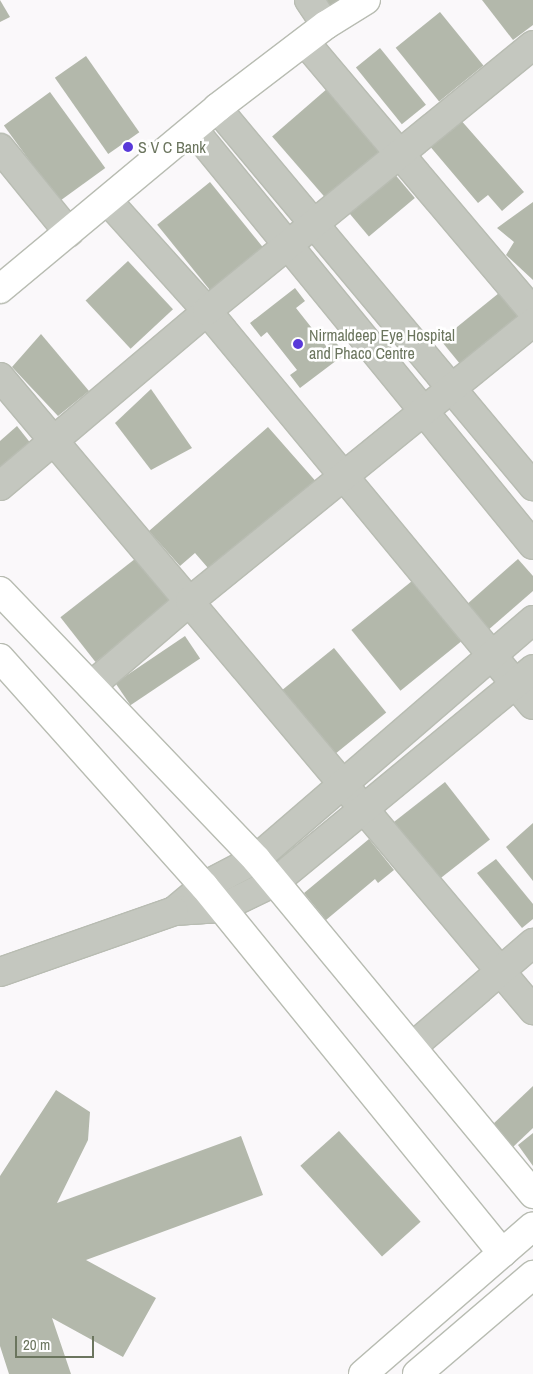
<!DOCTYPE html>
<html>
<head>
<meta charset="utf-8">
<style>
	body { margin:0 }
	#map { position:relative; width:533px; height:1374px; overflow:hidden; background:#faf8fa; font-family:"Archivo Narrow",sans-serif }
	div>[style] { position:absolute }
	.building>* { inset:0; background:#b3b8ab; transform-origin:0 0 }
	.roads { filter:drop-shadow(1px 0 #b8bcb2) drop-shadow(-1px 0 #b8bcb2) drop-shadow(0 1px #b8bcb2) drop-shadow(0 -1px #b8bcb2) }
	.street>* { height:28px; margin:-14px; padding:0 14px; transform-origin:14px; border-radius:14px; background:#c4c7bf }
	.secondary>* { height:28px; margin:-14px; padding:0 14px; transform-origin:14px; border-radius:14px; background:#fff }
	.primary>* { height:28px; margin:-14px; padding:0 14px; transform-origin:14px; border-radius:14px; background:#fff }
	.dots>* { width:14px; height:14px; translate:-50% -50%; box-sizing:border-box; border:2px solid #fff; border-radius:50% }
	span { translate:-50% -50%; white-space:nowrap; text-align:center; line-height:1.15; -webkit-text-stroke:5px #fff; paint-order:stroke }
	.poi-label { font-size:16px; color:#6b755e }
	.left { translate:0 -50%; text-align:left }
	.scale { position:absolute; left:15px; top:1336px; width:79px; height:22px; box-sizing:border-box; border:2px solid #6b755e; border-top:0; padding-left:6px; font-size:15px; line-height:18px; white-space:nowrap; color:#6b755e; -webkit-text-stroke:4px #fff; paint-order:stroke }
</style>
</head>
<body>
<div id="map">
	<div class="building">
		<i style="clip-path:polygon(0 0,10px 17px,0 22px)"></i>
		<i style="clip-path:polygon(326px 0,353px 0,334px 12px)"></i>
		<i style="clip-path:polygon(482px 0,533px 0,533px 25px,513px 40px)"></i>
		<i style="left:440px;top:12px;width:69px;height:57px;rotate:51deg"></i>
		<i style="left:380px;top:48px;width:73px;height:31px;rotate:51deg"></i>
		<i style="left:86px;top:56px;width:93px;height:38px;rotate:55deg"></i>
		<i style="left:328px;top:88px;width:82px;height:74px;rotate:49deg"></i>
		<i style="left:50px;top:92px;width:94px;height:57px;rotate:54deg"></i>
		<i style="clip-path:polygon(459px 118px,524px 192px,502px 211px,488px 195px,478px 203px,428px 144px)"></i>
		<i style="left:393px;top:172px;width:34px;height:60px;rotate:50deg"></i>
		<i style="left:210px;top:182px;width:86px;height:68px;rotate:51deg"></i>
		<i style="clip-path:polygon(533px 202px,533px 280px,506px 255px,514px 242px,497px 228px)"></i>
		<i style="left:128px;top:261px;width:66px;height:58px;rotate:47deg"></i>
		<i style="clip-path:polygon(295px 288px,305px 301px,296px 308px,326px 346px,334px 340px,345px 354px,300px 388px,290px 375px,297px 370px,267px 332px,261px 337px,250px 323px)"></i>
		<i style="left:499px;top:293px;width:33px;height:75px;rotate:51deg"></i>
		<i style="clip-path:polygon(41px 334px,89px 391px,58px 416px,12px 367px)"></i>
		<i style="clip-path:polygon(151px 389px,192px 448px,151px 470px,115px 423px)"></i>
		<i style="clip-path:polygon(17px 426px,32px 445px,0 471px,0 441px)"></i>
		<i style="clip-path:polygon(268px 427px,319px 485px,215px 576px,195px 553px,180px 566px,149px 531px)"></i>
		<i style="left:140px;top:555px;width:57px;height:101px;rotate:52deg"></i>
		<i style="clip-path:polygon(518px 559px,533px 576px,533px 591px,487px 631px,465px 606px)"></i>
		<i style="left:412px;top:581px;width:78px;height:78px;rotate:51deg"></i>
		<i style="left:185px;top:636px;width:27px;height:84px;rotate:56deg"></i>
		<i style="left:334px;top:648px;width:83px;height:69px;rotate:51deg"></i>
		<i style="left:445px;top:782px;width:73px;height:66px;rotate:52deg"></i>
		<i style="clip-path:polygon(533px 823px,533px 881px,506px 847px)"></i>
		<i style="clip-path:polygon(369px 839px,394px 870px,378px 883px,375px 879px,326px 920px,304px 893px)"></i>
		<i style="clip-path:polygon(496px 859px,533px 904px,533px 919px,522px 928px,477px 873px)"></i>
		<i style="clip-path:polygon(533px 1086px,533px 1128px,513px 1147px,492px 1125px)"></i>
		<i style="clip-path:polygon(56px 1090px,90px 1112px,88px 1140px,57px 1203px,241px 1136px,263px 1195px,86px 1260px,156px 1298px,123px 1357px,52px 1318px,71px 1374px,9px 1374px,0 1346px,0 1176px)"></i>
		<i style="left:339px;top:1131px;width:122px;height:52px;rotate:48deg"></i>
		<i style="clip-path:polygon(533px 1133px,533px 1166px,518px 1145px)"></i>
	</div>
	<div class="roads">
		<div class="street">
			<i style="left:309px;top:0;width:30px;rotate:56deg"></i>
			<i style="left:305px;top:42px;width:353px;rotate:49.8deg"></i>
			<i style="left:217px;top:108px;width:493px;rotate:50.1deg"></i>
			<i style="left:193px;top:129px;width:537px;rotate:50.74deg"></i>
			<i style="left:0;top:148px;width:109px;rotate:50.9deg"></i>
			<i style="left:108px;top:201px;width:148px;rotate:48deg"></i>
			<i style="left:207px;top:311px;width:511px;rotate:50.4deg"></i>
			<i style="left:0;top:377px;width:828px;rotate:49.9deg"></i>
			<i style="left:0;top:486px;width:271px;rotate:-40.2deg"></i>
			<i style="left:207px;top:311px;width:421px;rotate:-39.2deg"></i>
			<i style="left:533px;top:620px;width:366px;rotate:139.2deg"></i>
			<i style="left:256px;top:859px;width:59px;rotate:152.6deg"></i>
			<i style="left:204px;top:886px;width:39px;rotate:140deg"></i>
			<i style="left:174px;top:911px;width:47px;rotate:-3.7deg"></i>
			<i style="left:221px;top:908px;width:60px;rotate:-25.7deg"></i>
			<i style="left:275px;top:882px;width:335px;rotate:-39.5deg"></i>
			<i style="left:91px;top:686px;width:130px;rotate:-40.6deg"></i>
			<i style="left:190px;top:601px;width:442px;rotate:-39.1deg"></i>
			<i style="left:0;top:972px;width:184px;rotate:-19.3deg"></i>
			<i style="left:412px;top:1047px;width:160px;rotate:-40.7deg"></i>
		</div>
		<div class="secondary">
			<i style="left:0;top:289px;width:283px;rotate:-39.8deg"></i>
			<i style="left:217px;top:108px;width:137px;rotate:-37.3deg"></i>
			<i style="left:326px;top:25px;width:47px;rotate:-32deg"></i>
			<i style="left:0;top:591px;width:371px;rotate:46.3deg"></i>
			<i style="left:256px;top:859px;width:435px;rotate:50.4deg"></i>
			<i style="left:0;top:658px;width:306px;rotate:48.2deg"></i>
			<i style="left:204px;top:886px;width:473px;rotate:50.9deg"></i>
		</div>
		<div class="primary">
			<i style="left:363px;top:1374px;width:225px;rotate:-41deg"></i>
			<i style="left:417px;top:1374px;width:153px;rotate:-40.5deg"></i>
		</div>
	</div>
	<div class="dots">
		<i style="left:128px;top:147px;background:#5939d9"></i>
		<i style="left:298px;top:344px;background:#5939d9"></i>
	</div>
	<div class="poi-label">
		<span class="left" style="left:138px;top:147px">S V C Bank</span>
		<span class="left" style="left:309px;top:344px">Nirmaldeep Eye Hospital<br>and Phaco Centre</span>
	</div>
	<div class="scale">20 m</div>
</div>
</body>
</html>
